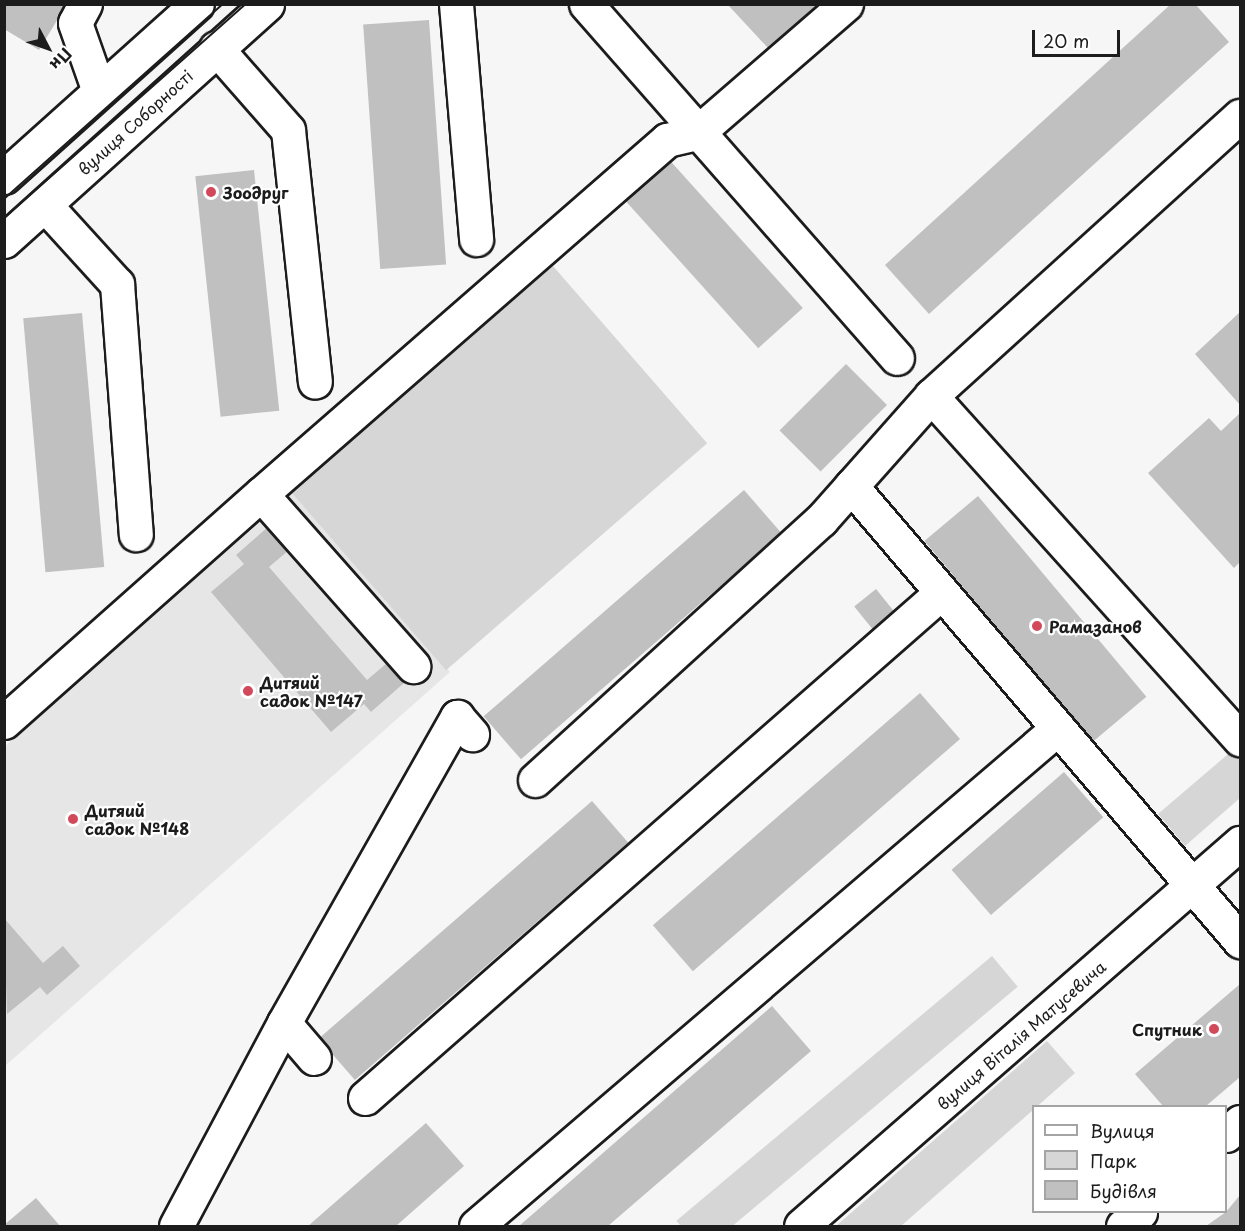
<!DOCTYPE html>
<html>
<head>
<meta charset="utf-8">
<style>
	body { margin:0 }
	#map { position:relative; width:1245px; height:1231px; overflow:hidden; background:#f6f6f6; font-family:"Playpen Sans",sans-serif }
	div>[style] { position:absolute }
	.built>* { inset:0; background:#e6e6e6 }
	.green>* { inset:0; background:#d6d6d6; transform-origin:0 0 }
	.building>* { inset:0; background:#c0c0c0; transform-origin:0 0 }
	.roads { filter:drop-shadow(2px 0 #1c1c1c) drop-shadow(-2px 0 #1c1c1c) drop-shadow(0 2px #1c1c1c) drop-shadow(0 -2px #1c1c1c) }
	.minor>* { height:33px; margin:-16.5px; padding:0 16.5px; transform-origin:16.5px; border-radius:16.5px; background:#fff }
	.major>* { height:33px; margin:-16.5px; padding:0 16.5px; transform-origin:16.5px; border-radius:16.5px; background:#fff }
	.tram>* { height:1.5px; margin:-0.75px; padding:0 0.75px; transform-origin:0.75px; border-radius:0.75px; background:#1c1c1c }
	.dots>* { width:16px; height:16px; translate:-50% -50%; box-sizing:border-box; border:3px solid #fff; border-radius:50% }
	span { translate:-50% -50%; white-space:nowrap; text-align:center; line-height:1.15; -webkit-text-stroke:4.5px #fff; paint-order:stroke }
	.street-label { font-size:16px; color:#1c1c1c }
	.poi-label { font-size:16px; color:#1c1c1c; font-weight:700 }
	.left { translate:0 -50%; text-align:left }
	.right { translate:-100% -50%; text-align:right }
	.frame { position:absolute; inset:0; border:6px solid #1c1c1c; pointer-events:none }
	.legend { position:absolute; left:1032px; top:1105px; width:195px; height:108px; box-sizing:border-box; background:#fff; border:2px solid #a4a4a4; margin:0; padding:8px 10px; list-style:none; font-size:18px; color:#1c1c1c }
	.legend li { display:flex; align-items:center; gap:12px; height:30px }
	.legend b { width:30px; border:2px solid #a4a4a4 }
	.north { position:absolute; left:18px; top:18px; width:60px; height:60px; -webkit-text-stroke:4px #fff; paint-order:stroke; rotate:131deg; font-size:16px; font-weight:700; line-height:24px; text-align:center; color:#1c1c1c }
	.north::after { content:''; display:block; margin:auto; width:21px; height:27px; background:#1c1c1c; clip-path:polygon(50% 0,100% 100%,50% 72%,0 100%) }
	.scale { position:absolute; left:1032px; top:30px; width:88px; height:27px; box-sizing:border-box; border:3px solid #1c1c1c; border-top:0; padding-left:8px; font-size:18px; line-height:21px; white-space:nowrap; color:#1c1c1c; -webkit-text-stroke:4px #fff; paint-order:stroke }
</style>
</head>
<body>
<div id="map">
	<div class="built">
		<i style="clip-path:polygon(291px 492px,450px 672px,5px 1066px,4px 747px)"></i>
	</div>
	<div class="green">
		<i style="left:553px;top:266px;width:235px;height:346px;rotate:49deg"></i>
		<i style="clip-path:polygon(1234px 749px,1240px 756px,1240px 798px,1185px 846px,1158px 814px)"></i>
		<i style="left:992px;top:956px;width:40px;height:412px;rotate:50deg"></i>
		<i style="clip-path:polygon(1047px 1041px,1075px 1073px,901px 1226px,836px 1226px)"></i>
	</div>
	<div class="building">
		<i style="clip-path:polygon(4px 4px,67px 4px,39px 50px,4px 29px)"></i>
		<i style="clip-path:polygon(1171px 4px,1195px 4px,1229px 42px,929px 314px,885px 265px)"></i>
		<i style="clip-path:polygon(728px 5px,818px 5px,769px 49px)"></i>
		<i style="left:429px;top:20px;width:245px;height:66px;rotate:86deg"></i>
		<i style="left:665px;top:155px;width:206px;height:60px;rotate:48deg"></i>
		<i style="left:254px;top:170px;width:242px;height:59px;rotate:84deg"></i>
		<i style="clip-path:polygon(1240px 312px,1240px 405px,1195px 354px)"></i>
		<i style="left:82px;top:313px;width:255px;height:59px;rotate:85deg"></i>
		<i style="left:846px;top:364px;width:58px;height:94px;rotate:45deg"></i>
		<i style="clip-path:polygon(1240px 413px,1240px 562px,1234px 568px,1148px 473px,1209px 418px,1221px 431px)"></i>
		<i style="left:744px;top:490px;width:57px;height:345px;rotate:49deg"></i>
		<i style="left:978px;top:496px;width:262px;height:70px;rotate:50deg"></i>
		<i style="clip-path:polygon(269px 526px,289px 550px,269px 567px,367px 680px,387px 663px,404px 683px,371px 712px,364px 704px,331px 732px,211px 592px,244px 564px,236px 555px)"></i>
		<i style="left:876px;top:589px;width:35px;height:28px;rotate:51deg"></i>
		<i style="left:920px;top:693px;width:61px;height:354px;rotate:49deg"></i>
		<i style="left:1064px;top:772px;width:60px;height:149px;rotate:49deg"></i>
		<i style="left:592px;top:801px;width:55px;height:362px;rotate:49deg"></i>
		<i style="clip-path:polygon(4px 918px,43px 963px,63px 946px,80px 966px,47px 995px,40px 987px,7px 1014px)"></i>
		<i style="clip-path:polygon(1240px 984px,1240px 1077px,1206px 1106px,1163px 1106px,1135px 1074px)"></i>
		<i style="clip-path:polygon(772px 1006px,811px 1051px,608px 1226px,519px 1226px)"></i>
		<i style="clip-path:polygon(426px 1123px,464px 1166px,396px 1226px,308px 1226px)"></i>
		<i style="clip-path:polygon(1240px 1195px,1240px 1226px,1206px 1226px,1226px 1212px)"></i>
		<i style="clip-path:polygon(36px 1198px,60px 1226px,4px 1226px,4px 1225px)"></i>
	</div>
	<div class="roads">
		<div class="minor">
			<i style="left:85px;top:4px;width:21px;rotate:118deg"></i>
			<i style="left:75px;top:23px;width:72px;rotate:70.6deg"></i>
			<i style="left:456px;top:4px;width:236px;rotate:85.1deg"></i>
			<i style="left:586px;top:4px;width:471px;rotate:48.7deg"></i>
			<i style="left:216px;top:48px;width:109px;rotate:48.7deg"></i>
			<i style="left:288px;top:130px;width:253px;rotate:83.9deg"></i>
			<i style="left:45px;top:205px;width:107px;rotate:47.7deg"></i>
			<i style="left:117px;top:284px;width:251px;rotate:85.7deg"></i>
			<i style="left:931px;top:396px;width:417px;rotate:-42.2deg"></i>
			<i style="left:851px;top:486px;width:599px;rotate:49.47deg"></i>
			<i style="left:261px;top:494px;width:539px;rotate:-41.09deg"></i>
			<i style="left:667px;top:140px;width:31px;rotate:-13deg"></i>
			<i style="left:697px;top:133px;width:197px;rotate:-40.9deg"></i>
			<i style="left:4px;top:722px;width:344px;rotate:-41.6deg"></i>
			<i style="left:261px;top:494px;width:230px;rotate:48.5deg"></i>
			<i style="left:535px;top:780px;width:387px;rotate:-42.3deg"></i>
			<i style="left:821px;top:520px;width:166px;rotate:-48.4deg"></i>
			<i style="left:931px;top:396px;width:462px;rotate:48deg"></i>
			<i style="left:284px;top:1023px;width:352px;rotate:-60.5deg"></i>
			<i style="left:457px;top:717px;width:23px;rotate:49deg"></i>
			<i style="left:365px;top:1098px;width:767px;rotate:-41.25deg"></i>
			<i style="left:1226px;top:1135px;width:19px;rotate:-43deg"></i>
			<i style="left:176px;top:1226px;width:230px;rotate:-62deg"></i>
			<i style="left:284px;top:1023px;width:46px;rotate:49.4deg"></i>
			<i style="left:476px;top:1226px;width:766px;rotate:-40.55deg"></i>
			<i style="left:801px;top:1226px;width:583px;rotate:-41.1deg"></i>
			<i style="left:1123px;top:1226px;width:22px;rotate:-39deg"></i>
		</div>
		<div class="major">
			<i style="left:4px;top:177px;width:259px;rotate:-41.9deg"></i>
			<i style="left:4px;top:241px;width:354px;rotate:-42deg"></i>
		</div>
	</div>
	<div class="tram">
		<i style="left:4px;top:199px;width:293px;rotate:-41.7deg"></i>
		<i style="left:4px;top:218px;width:323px;rotate:-41.5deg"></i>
	</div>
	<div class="dots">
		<i style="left:211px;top:192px;background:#d1495b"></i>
		<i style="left:1037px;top:626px;background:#d1495b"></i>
		<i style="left:248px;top:691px;background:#d1495b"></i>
		<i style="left:73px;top:819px;background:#d1495b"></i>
		<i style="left:1214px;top:1029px;background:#d1495b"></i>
	</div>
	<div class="street-label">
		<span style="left:135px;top:122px;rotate:-42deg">вулиця Соборності</span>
		<span style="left:1021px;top:1035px;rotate:-41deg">вулиця Віталія Матусевича</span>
	</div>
	<div class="poi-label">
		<span class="left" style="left:223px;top:192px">Зоодруг</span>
		<span class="left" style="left:1049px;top:626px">Рамазанов</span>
		<span class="left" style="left:260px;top:691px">Дитяий<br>садок №147</span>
		<span class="left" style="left:85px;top:819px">Дитяий<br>садок №148</span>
		<span class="right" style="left:1202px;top:1029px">Спутник</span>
	</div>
	<div class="frame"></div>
	<ul class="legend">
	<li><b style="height:8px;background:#fff"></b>Вулиця</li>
	<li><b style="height:16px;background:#d6d6d6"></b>Парк</li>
	<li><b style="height:16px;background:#c0c0c0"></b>Будівля</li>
	</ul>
	<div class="north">Пн</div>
	<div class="scale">20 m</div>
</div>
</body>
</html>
